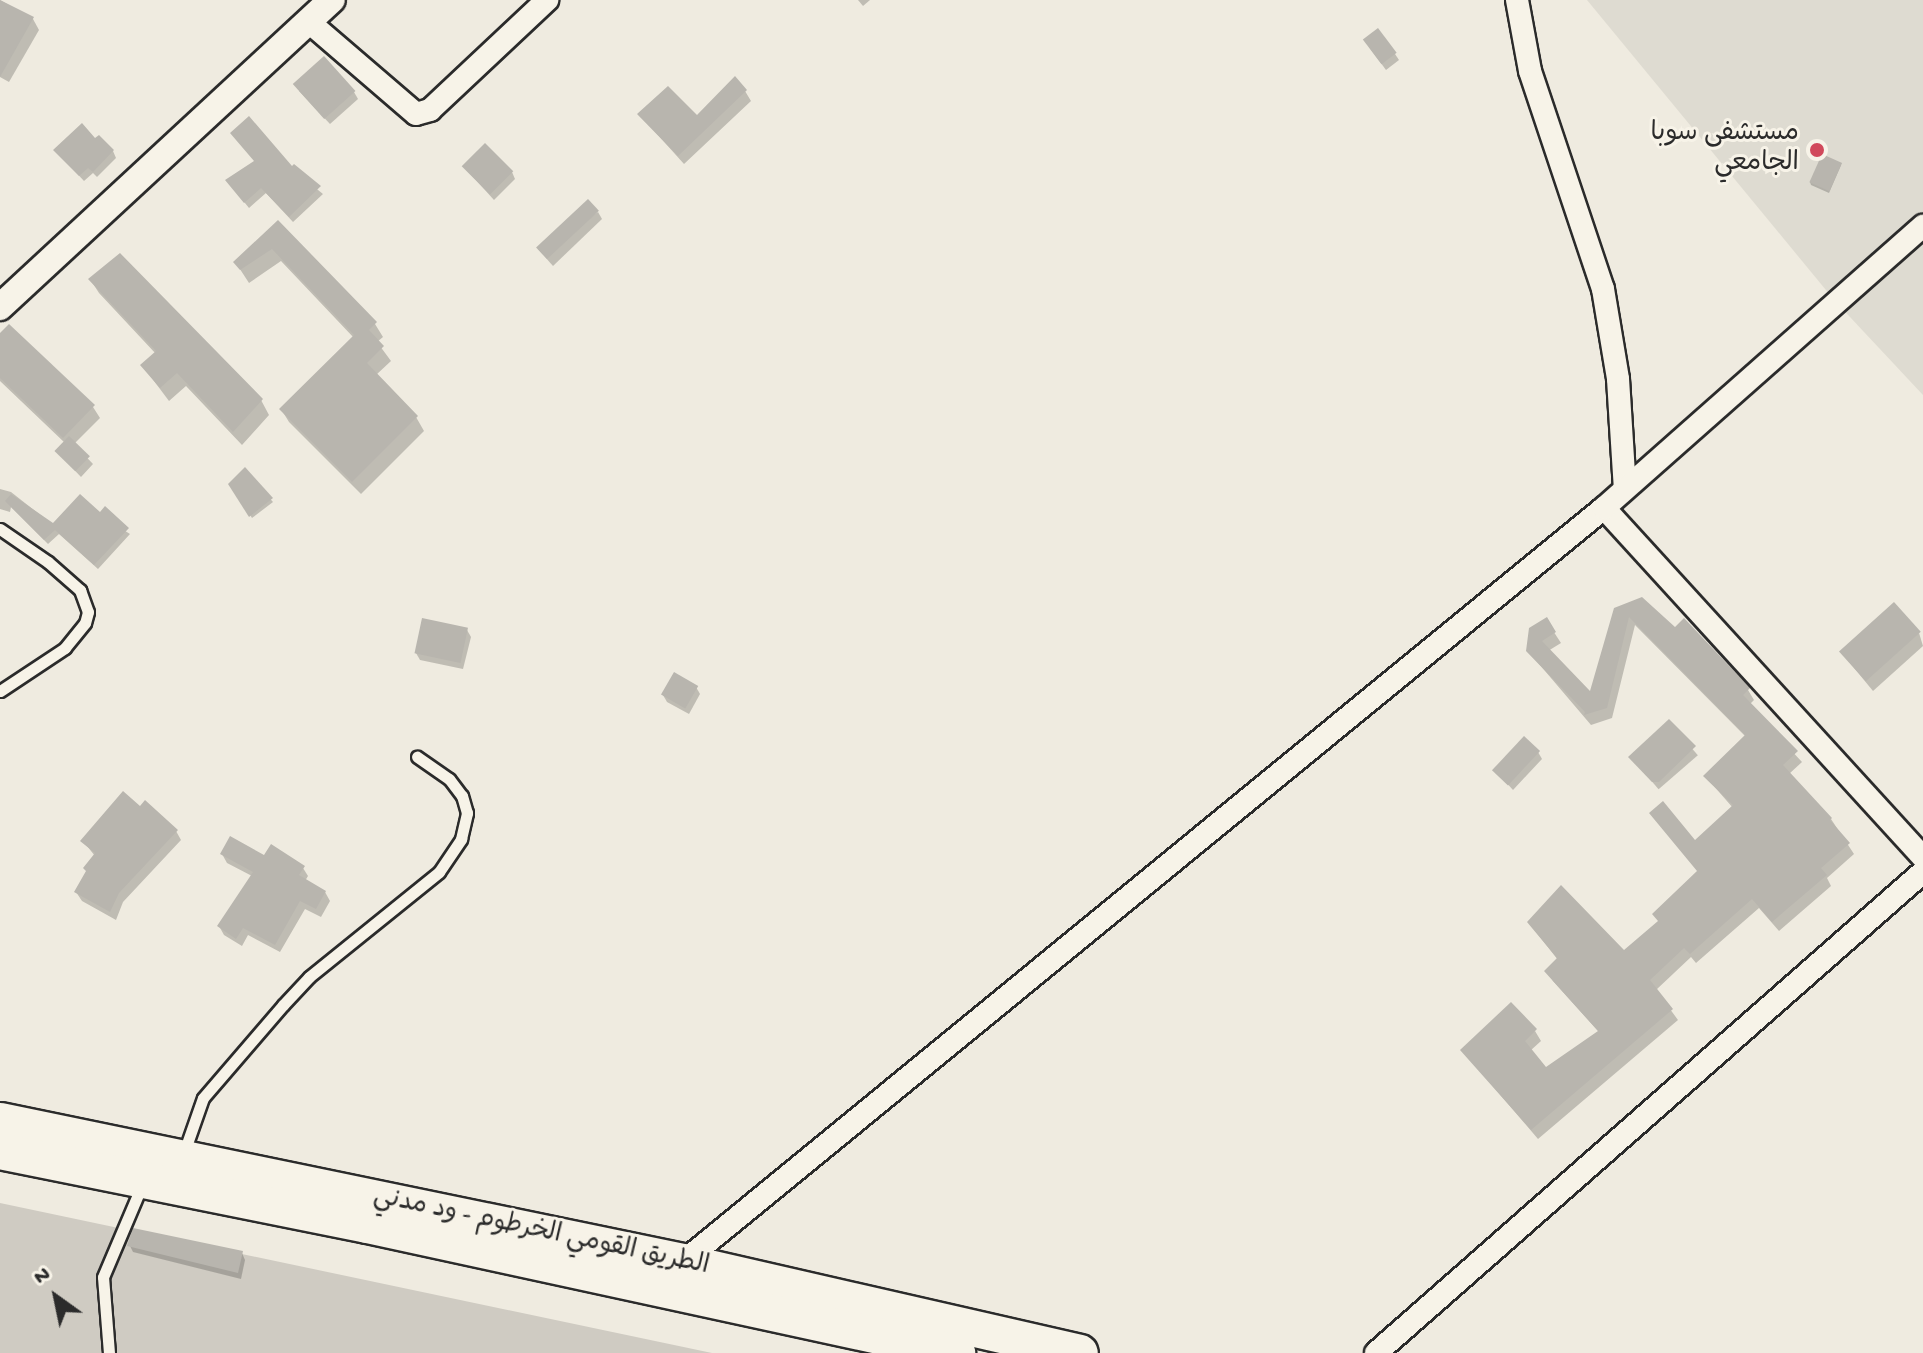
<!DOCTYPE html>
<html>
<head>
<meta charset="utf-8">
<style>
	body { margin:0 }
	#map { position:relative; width:1923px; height:1353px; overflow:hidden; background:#efebe0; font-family:"Gochi Hand","Playpen Sans Arabic",sans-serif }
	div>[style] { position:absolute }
	.built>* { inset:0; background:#dedbd1 }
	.green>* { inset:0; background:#cfcbc2 }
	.shadow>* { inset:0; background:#0003; transform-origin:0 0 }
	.building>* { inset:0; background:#b8b5ae; transform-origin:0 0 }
	.roads { filter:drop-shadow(2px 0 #2b2b2b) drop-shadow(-2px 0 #2b2b2b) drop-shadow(0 2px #2b2b2b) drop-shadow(0 -2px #2b2b2b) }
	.service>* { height:11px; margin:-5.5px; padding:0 5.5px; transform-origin:5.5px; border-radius:5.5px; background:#f7f3e8 }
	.minor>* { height:22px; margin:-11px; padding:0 11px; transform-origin:11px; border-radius:11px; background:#f7f3e8 }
	.tertiary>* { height:26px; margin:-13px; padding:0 13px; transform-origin:13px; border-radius:13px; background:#f7f3e8 }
	.trunk>* { height:36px; margin:-18px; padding:0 18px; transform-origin:18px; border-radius:18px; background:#f7f3e8 }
	.dots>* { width:22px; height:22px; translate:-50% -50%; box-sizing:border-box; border:4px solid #f7f3e8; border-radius:50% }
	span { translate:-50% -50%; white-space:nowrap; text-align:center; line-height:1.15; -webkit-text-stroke:6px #f7f3e8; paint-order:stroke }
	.poi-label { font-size:26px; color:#2b2b2b }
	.right { translate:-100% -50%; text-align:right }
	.street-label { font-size:26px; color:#2b2b2b }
	.north { position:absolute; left:16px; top:1257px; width:80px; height:80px; -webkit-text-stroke:6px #f7f3e8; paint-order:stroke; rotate:327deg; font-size:22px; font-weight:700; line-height:32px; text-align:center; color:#2b2b2b }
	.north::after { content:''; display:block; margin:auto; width:28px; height:36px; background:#2b2b2b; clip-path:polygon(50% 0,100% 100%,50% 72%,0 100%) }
</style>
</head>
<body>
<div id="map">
	<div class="built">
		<i style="clip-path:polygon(1587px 0,1923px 0,1923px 395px,1835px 301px)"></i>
	</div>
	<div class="green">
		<i style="clip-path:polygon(0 1203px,712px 1353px,0 1353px)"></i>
	</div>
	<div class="shadow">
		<i style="clip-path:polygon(0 0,33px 19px,39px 30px,9px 82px,0 77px)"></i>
		<i style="clip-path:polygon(858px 0,870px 0,863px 6px)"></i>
		<i style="clip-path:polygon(1369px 47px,1395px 54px,1399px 60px,1386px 70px)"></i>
		<i style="clip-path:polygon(299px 91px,354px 92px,358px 99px,330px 124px)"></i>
		<i style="clip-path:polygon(745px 91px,751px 101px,684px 164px,639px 114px,697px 118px)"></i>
		<i style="clip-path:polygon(95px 141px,113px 151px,116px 158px,97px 177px,93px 173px,84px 181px,55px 150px)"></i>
		<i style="clip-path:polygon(1841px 165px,1829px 193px,1811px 185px,1810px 182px)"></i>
		<i style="clip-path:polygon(464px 167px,512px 172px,515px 179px,494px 200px)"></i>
		<i style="clip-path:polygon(292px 169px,323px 194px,293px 222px,266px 193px,249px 208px,232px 187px)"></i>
		<i style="clip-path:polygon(598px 212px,602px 219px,553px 266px,538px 249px)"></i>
		<i style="clip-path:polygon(278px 223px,375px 324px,383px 337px,377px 342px,391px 361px,376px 375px,416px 417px,424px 431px,361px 494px,289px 422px,281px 409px,354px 338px,281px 261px,249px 283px,236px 263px)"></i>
		<i style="clip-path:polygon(90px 279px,261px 400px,269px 415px,242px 445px,186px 386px,169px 401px,142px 365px,156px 354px,99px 293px)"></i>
		<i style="clip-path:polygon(0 336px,93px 407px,100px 418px,74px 444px,93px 464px,81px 477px,57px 452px,65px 443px,0 381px)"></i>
		<i style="clip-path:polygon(245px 470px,273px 502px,252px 518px,230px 484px)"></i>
		<i style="clip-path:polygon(0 489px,11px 492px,53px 525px,100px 515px,130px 534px,98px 569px,59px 534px,48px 544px,11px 507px,10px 512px,0 509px)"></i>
		<i style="clip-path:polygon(1641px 599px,1748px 690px,1754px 700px,1749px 705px,1802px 762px,1789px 774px,1831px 819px,1854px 854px,1827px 878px,1831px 886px,1779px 931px,1759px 908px,1696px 963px,1691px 957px,1656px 990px,1678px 1020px,1538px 1139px,1462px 1050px,1535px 1031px,1541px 1041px,1530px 1051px,1545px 1070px,1599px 1032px,1553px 981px,1547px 971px,1558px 960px,1529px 923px,1624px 953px,1659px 922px,1699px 872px,1652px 814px,1695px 843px,1733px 808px,1706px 777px,1746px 737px,1635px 625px,1612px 718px,1591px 725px,1528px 651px,1546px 620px,1561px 643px,1548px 651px,1591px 695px,1616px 609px)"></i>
		<i style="clip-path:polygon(467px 630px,471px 637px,463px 669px,420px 660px,416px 653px)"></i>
		<i style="clip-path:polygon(1919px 633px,1923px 646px,1873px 691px,1841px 652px)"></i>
		<i style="clip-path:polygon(696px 687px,700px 694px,689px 714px,667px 702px,663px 695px)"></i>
		<i style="left:1669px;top:722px;width:44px;height:52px;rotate:49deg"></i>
		<i style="clip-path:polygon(1538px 752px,1542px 759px,1513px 790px,1495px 770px)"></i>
		<i style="clip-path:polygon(176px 831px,181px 840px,123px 902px,116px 920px,82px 901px,76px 892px,95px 856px,83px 841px)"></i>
		<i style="clip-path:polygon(222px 854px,265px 857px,303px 868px,308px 876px,305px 881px,325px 892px,330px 901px,321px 917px,305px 909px,280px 952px,248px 935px,242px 946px,224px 935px,219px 926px,252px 876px,227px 863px)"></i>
		<i style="clip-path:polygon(130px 1246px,242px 1253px,245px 1260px,241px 1279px,133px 1252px)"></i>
	</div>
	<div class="building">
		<i style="clip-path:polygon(0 0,34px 17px,0 77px)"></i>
		<i style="left:1378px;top:28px;width:31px;height:19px;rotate:53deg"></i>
		<i style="left:324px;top:56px;width:47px;height:42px;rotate:48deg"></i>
		<i style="clip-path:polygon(735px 76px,747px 90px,678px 156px,637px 114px,668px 86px,697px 115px)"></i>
		<i style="clip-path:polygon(249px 116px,292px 166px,294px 164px,321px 186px,289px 217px,261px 188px,244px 203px,225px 180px,254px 161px,230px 133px)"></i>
		<i style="clip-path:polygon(82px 123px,95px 138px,99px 135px,114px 150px,93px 172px,88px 168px,79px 176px,53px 150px)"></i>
		<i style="left:485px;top:143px;width:40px;height:33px;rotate:45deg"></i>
		<i style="left:1822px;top:154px;width:22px;height:31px;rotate:24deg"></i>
		<i style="left:588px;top:199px;width:16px;height:71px;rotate:47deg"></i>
		<i style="clip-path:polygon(278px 220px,377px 322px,369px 330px,384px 346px,367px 363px,418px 416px,352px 482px,279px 409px,354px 335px,272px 249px,240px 270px,233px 262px)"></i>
		<i style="clip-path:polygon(120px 253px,263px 399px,233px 432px,177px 373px,160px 388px,140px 365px,156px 351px,88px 279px)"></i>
		<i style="clip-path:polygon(9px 324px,95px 405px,63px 438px,0 378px,0 333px)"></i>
		<i style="left:69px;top:436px;width:29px;height:21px;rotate:44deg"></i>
		<i style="clip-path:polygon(245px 467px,273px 498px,249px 517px,228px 484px)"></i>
		<i style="clip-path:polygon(11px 494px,53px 523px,80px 494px,100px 512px,105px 506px,129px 528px,94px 565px,55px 530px,44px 540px,5px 501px)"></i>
		<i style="clip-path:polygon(1642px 597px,1675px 627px,1684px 618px,1750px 688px,1743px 695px,1798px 751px,1783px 765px,1832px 818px,1830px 820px,1850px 843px,1821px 868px,1827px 875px,1772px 922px,1752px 899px,1690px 954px,1684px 948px,1650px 980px,1673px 1009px,1531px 1130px,1460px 1050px,1511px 1002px,1537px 1029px,1525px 1041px,1546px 1067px,1598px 1031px,1544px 971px,1557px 958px,1527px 922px,1561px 885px,1624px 950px,1658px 921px,1652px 914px,1697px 871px,1649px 813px,1663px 801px,1695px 840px,1733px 805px,1703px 776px,1745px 735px,1629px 617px,1607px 708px,1584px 715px,1585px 712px,1526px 651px,1529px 628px,1547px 617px,1556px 632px,1542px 641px,1590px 691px,1614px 608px)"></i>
		<i style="left:1894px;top:602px;width:40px;height:74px;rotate:48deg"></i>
		<i style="left:422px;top:618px;width:47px;height:36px;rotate:12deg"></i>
		<i style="left:674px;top:672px;width:28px;height:26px;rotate:30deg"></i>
		<i style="clip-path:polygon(1669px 719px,1696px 746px,1659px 782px,1652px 782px,1628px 757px)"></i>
		<i style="left:1524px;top:736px;width:22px;height:47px;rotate:43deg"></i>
		<i style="clip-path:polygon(123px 791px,140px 806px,145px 800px,178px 830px,119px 893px,110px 912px,74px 892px,86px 871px,83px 868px,95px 853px,80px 841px)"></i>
		<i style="clip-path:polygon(230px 836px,264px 855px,271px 844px,305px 866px,299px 875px,326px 891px,316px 909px,300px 901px,275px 945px,243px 928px,236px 939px,217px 926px,253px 872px,220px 854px)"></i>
		<i style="clip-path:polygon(133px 1228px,243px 1251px,238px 1273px,127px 1246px)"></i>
	</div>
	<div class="roads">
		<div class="service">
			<i style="left:0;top:529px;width:58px;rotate:34.5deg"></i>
			<i style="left:48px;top:562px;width:43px;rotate:41.2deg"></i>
			<i style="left:80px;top:590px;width:23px;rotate:70deg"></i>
			<i style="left:88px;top:612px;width:11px;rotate:105deg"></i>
			<i style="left:85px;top:623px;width:32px;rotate:129deg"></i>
			<i style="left:65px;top:648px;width:78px;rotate:146.5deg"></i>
			<i style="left:183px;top:1155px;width:60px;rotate:-70.7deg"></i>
			<i style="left:203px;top:1098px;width:123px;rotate:-49.3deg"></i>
			<i style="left:283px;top:1005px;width:38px;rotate:-47deg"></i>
			<i style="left:309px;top:977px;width:167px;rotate:-38.9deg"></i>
			<i style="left:439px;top:872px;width:40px;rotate:-56deg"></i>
			<i style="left:461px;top:839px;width:27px;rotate:-77deg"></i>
			<i style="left:467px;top:813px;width:18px;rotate:-106deg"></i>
			<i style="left:462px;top:796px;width:21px;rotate:-127deg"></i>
			<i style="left:449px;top:779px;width:39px;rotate:-145deg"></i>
			<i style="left:109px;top:1353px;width:76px;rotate:-94.5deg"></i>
			<i style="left:103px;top:1277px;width:100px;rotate:-67deg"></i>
		</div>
		<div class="minor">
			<i style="left:1517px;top:0;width:72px;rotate:79.6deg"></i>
			<i style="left:1530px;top:71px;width:230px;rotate:71.5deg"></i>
			<i style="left:1603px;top:289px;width:91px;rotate:80.5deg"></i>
			<i style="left:1618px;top:379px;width:110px;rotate:86.4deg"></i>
			<i style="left:309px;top:22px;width:141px;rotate:40.7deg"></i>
			<i style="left:416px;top:114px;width:15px;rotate:-16deg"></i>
			<i style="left:430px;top:110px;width:161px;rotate:-43.2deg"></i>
			<i style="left:1604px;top:508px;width:473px;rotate:47.6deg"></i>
			<i style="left:683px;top:1262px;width:1190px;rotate:-39.31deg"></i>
			<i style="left:1604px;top:508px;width:426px;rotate:-41.5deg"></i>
			<i style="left:1376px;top:1353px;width:728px;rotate:-41.33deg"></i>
		</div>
		<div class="tertiary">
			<i style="left:0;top:307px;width:452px;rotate:-42.8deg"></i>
		</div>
		<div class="trunk">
			<i style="left:0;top:1121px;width:697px;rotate:11.66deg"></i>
			<i style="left:683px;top:1262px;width:407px;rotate:12.9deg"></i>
			<i style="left:0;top:1151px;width:374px;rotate:11.4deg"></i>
			<i style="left:367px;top:1225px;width:604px;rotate:12.24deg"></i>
		</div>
	</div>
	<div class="dots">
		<i style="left:1817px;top:150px;background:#d1495b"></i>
	</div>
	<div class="poi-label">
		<span class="right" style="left:1799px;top:150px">مستشفى سوبا<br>الجامعي</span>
	</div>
	<div class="street-label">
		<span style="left:541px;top:1233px;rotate:12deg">الطريق القومي الخرطوم - ود مدني</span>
	</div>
	<div class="north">N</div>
</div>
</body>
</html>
